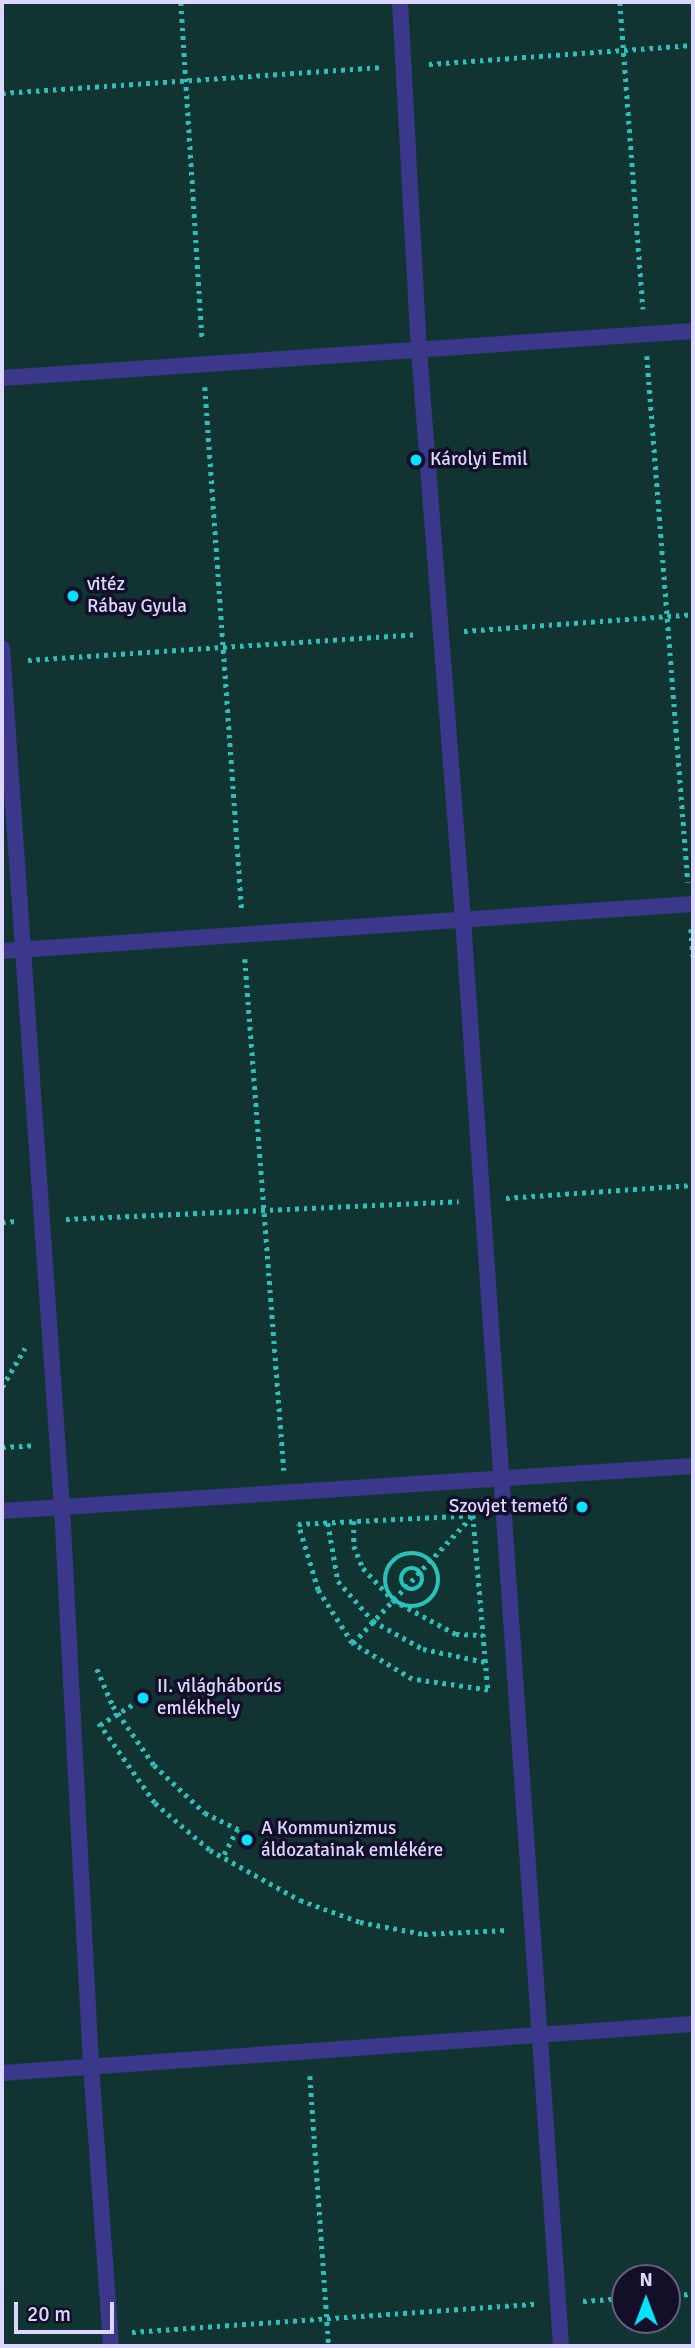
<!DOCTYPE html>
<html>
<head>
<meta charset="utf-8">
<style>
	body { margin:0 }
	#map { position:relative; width:695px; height:2348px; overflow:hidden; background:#140f29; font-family:Signika,sans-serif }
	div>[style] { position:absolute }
	.green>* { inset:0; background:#113433 }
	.path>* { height:4.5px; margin-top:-2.25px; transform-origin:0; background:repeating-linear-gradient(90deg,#29c2ba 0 3.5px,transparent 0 8.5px) }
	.path>.ring { margin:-2.25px; padding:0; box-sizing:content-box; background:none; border:4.5px solid #29c2ba; border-radius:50% }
	.lane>* { height:16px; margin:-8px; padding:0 8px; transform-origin:8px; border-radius:8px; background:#3b378b }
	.dots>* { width:19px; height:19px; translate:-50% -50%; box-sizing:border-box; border:4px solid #140f29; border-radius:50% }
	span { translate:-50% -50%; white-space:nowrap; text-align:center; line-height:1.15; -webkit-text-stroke:7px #140f29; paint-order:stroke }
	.poi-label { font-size:19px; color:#dcd7ff }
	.left { translate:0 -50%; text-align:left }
	.right { translate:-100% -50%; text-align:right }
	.frame { position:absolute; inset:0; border:4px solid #dcd7ff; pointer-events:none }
	.north { position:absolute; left:611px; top:2264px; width:70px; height:70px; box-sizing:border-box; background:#140f29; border:2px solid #645f7f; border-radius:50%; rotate:0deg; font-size:19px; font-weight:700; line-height:28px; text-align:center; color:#dcd7ff }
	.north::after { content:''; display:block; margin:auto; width:24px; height:32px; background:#03e2ff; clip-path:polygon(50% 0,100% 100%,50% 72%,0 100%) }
	.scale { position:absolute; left:14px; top:2302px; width:100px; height:32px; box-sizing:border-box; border:4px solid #dcd7ff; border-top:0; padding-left:9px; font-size:21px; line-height:24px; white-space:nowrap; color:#dcd7ff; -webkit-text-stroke:5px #140f29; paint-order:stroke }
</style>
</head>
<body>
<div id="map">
	<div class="green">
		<i style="clip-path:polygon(evenodd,2px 2px,693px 2px,693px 2346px,2px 2346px,2px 2px,625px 2278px,667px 2278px,667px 2320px,625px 2320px,625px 2278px)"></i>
	</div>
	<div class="path">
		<i style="left:181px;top:2px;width:339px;rotate:86.4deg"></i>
		<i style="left:620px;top:2px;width:308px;rotate:85.7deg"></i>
		<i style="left:429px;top:64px;width:265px;rotate:-4.1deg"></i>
		<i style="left:2px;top:93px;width:381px;rotate:-3.9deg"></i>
		<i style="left:647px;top:356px;width:528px;rotate:85.54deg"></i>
		<i style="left:205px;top:387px;width:526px;rotate:85.97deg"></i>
		<i style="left:464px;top:631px;width:230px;rotate:-4.2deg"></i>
		<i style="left:28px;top:660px;width:390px;rotate:-3.8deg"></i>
		<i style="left:691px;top:929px;width:27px;rotate:86deg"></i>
		<i style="left:245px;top:959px;width:513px;rotate:85.64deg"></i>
		<i style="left:506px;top:1198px;width:187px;rotate:-4deg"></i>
		<i style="left:66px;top:1219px;width:393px;rotate:-2.6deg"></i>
		<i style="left:2px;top:1222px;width:16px;rotate:-4deg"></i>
		<i style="left:2px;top:1387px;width:45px;rotate:-59.5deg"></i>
		<i style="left:2px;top:1447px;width:34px;rotate:-3deg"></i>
		<i style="left:473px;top:1515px;width:176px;rotate:85.1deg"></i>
		<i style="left:488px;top:1690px;width:77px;rotate:-171.8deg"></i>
		<i style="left:412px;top:1679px;width:70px;rotate:-149deg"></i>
		<i style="left:352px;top:1643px;width:63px;rotate:-122.7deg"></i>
		<i style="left:318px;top:1590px;width:69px;rotate:-106.9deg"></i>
		<i style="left:298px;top:1524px;width:175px;rotate:-2.9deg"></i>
		<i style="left:354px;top:1521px;width:25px;rotate:90deg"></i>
		<i style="left:354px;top:1546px;width:24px;rotate:68deg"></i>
		<i style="left:363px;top:1568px;width:44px;rotate:46.8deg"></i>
		<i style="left:393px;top:1600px;width:72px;rotate:28.4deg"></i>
		<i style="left:456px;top:1634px;width:27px;rotate:2deg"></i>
		<i style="left:328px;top:1523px;width:59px;rotate:80.2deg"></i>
		<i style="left:338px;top:1581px;width:53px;rotate:48.8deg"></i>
		<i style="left:373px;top:1621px;width:57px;rotate:29.2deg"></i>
		<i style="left:423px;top:1649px;width:64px;rotate:11.7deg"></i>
		<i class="ring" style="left:385px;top:1553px;width:49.5px;height:49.5px"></i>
		<i class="ring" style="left:401px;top:1568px;width:17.5px;height:17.5px"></i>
		<i style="left:353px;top:1643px;width:177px;rotate:-46.8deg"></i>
		<i style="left:97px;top:1669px;width:40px;rotate:66.6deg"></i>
		<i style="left:113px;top:1706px;width:72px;rotate:55.2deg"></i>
		<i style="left:154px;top:1765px;width:70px;rotate:43.3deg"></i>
		<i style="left:205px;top:1813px;width:37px;rotate:26deg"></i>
		<i style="left:238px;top:1829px;width:32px;rotate:118deg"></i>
		<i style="left:99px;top:1723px;width:98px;rotate:55deg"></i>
		<i style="left:155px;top:1803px;width:72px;rotate:40.5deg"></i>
		<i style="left:210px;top:1850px;width:103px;rotate:29.1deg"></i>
		<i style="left:300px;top:1900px;width:64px;rotate:20.1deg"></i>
		<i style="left:360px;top:1922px;width:65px;rotate:10.6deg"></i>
		<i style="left:424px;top:1934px;width:83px;rotate:-2.8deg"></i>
		<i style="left:100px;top:1725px;width:51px;rotate:-32.1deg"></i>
		<i style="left:310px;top:2076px;width:271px;rotate:86deg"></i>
		<i style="left:667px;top:2295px;width:26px;rotate:-2deg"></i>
		<i style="left:583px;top:2301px;width:42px;rotate:-4.1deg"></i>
		<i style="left:132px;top:2332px;width:405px;rotate:-4deg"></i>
	</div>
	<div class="lane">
		<i style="left:400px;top:2px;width:349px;rotate:86.9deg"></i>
		<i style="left:419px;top:350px;width:571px;rotate:85.58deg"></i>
		<i style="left:463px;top:919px;width:1430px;rotate:86.07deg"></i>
		<i style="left:2px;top:378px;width:693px;rotate:-3.89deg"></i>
		<i style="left:2px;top:648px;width:862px;rotate:86.01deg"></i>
		<i style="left:62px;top:1508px;width:559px;rotate:87.02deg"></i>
		<i style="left:91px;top:2066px;width:281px;rotate:85.9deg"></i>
		<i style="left:2px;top:951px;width:693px;rotate:-3.89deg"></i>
		<i style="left:2px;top:1511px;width:692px;rotate:-3.73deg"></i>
		<i style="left:2px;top:2073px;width:693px;rotate:-4.06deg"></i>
	</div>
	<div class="dots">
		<i style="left:416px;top:460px;background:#03e2ff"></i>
		<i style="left:73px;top:596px;background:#03e2ff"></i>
		<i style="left:582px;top:1507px;background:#03e2ff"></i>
		<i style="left:143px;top:1698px;background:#03e2ff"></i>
		<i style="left:247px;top:1840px;background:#03e2ff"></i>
	</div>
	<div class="poi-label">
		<span class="left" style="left:430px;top:460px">Károlyi Emil</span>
		<span class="left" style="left:87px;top:596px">vitéz<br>Rábay Gyula</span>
		<span class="right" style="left:568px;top:1507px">Szovjet temető</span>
		<span class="left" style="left:157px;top:1698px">II. világháborús<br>emlékhely</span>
		<span class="left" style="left:261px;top:1840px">A Kommunizmus<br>áldozatainak emlékére</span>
	</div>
	<div class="frame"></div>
	<div class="north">N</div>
	<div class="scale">20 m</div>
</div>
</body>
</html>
